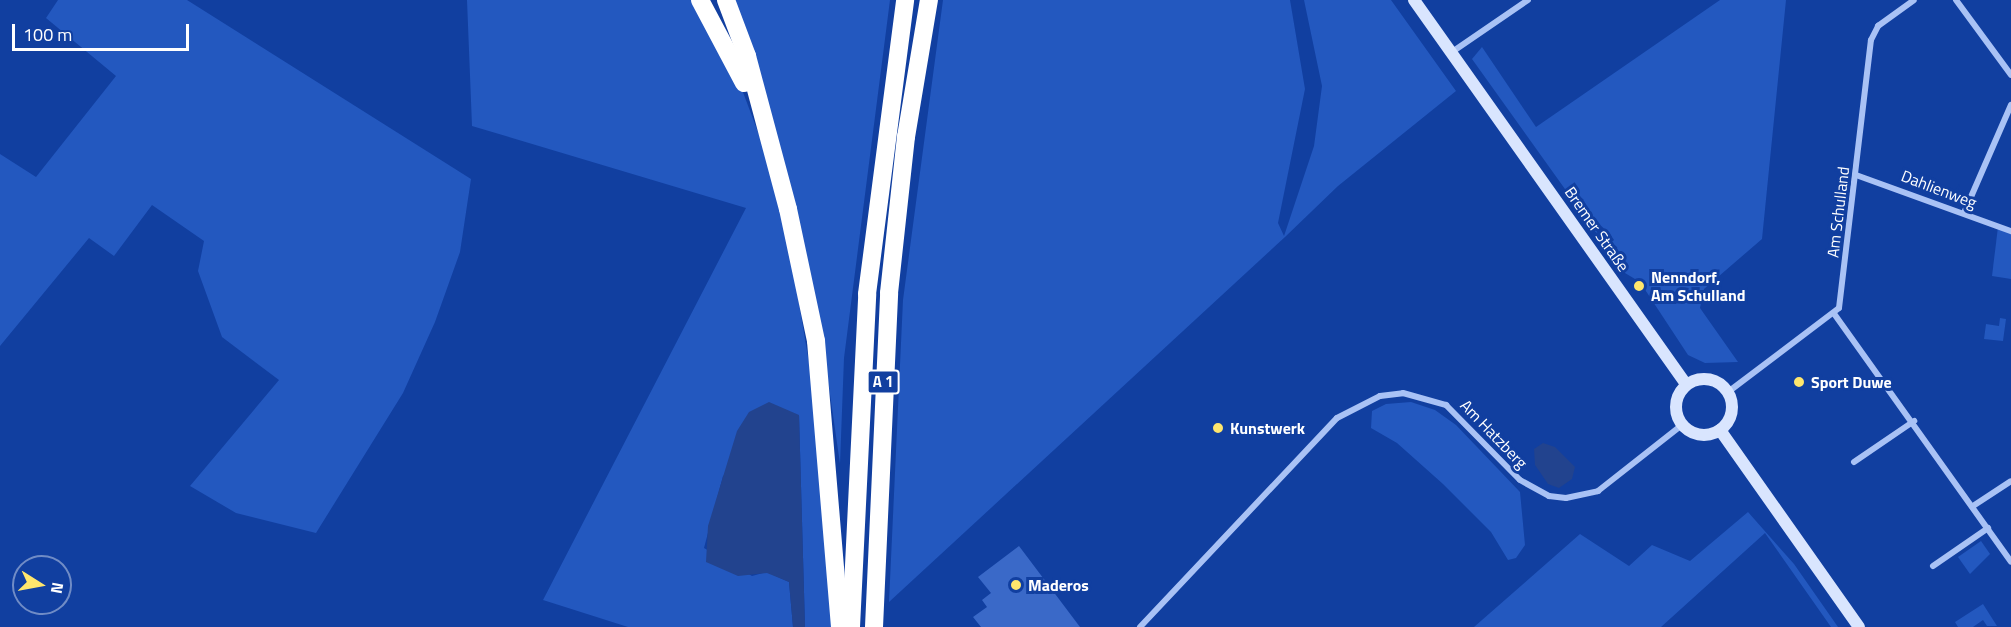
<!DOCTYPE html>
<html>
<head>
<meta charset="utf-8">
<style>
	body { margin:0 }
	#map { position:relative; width:2011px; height:627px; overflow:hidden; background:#113fa0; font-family:"Titillium Web",sans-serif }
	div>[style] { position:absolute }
	.green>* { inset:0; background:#2358bf }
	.water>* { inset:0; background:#22438e }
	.building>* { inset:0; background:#3a69c8 }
	.street>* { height:6px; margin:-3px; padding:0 3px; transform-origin:3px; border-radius:3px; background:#a9c2f5 }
	.secondary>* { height:12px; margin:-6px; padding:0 6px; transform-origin:6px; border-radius:6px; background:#d9e5fe }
	.secondary>.ring { margin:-6px; padding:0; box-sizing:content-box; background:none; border:12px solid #d9e5fe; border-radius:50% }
	.highway>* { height:18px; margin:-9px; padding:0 9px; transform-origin:9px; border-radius:9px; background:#fff }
	.dots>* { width:16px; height:16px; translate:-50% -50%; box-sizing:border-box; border:3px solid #113fa0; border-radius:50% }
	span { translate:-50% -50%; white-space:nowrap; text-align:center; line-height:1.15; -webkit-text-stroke:6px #113fa0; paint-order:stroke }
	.shield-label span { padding:2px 4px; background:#113fa0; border:2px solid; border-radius:4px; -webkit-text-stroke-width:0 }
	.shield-label { font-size:15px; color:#fff; font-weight:700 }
	.street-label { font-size:16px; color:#fff }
	.poi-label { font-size:16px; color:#fff; font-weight:700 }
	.left { translate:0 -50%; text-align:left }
	.north { position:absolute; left:12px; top:555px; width:60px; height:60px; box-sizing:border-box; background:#113fa0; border:2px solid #708cc6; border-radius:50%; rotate:101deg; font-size:16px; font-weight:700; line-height:24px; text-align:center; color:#fff }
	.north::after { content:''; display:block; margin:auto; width:21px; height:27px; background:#ffe66d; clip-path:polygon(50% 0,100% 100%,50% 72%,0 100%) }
	.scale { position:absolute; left:12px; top:24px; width:177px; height:27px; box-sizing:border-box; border:3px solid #fff; border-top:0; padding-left:8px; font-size:18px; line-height:21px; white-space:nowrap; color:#fff; -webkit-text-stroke:4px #113fa0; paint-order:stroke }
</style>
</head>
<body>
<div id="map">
	<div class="green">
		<i style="clip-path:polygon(58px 0,187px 0,471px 179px,460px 252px,435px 322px,403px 393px,316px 533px,236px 513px,190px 486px,279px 380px,222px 337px,198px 271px,204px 241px,152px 205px,114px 256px,89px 238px,0 346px,0 154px,36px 177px,116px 76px,46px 18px)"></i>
		<i style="clip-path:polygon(467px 0,692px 0,741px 87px,761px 140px,789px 244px,821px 434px,834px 627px,805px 627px,799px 415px,723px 476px,704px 548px,752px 576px,767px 572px,789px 582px,793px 627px,628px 627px,543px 600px,746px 208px,472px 126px)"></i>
		<i style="clip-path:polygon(734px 0,890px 0,844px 358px,840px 464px,818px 310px)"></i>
		<i style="clip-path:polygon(943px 0,1290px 0,1305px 89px,1278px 223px,1284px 236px,1314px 146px,1322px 86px,1304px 0,1391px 0,1456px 91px,1338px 186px,1285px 237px,889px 602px,903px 300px)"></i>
		<i style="clip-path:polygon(1720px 0,1786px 0,1762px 239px,1704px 289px,1700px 308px,1738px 362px,1705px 363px,1688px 355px,1640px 282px,1625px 273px,1472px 59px,1482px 47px,1536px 127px)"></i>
		<i style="clip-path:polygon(1998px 227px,2011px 231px,2011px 279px,1992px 276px)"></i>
		<i style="clip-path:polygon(2000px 318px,2006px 319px,2003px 341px,1984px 339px,1986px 324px,1999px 326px)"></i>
		<i style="clip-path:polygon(1411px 402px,1435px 410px,1456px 425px,1520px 492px,1525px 545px,1516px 558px,1508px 560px,1491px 532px,1443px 484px,1397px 443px,1371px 428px,1372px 411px,1386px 404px)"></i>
		<i style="clip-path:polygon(1748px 512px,1794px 564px,1838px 627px,1831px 627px,1765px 533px,1661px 627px,1474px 627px,1580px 534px,1629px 566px,1652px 545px,1690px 561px)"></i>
		<i style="clip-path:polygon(1981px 541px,1990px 554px,1970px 574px,1958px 557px)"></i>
		<i style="clip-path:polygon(1983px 604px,1997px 626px,1987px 626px,1983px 620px,1973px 627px,1958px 627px,1955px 622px)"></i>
	</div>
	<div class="water">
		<i style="clip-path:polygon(769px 402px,799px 415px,805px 627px,793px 627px,789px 582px,767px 573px,738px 576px,706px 562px,708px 526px,737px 431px,749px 412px)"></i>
		<i style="clip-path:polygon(1543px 443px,1555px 447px,1575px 467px,1572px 479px,1559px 488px,1548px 484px,1535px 465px,1534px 449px)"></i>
	</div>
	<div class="building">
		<i style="clip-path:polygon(1019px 546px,1080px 627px,981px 627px,973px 617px,987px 607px,982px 600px,991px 593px,978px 577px)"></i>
	</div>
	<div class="street">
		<i style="left:1956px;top:0;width:93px;rotate:53.7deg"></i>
		<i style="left:1452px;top:52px;width:92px;rotate:-34.4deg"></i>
		<i style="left:1856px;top:175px;width:165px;rotate:19.9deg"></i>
		<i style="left:1964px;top:213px;width:118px;rotate:-66.5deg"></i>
		<i style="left:1835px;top:315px;width:303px;rotate:54.5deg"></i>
		<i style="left:1728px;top:392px;width:139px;rotate:-37.1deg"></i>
		<i style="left:1839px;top:308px;width:270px;rotate:-83.2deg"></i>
		<i style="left:1871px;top:40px;width:16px;rotate:-63deg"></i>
		<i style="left:1878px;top:26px;width:44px;rotate:-35.8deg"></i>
		<i style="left:1854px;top:462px;width:73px;rotate:-34.3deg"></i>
		<i style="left:1973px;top:506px;width:45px;rotate:-33.3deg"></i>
		<i style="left:1933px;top:566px;width:67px;rotate:-34.6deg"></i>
		<i style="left:1140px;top:627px;width:287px;rotate:-46.7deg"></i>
		<i style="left:1337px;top:418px;width:48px;rotate:-27.1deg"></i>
		<i style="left:1380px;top:396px;width:23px;rotate:-7deg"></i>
		<i style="left:1403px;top:393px;width:45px;rotate:15.6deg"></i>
		<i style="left:1446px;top:405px;width:105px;rotate:45.4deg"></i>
		<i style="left:1520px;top:480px;width:33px;rotate:29deg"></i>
		<i style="left:1549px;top:496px;width:17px;rotate:7deg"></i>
		<i style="left:1566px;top:498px;width:33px;rotate:-12deg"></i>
		<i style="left:1598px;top:491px;width:107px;rotate:-38.2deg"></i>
	</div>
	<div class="secondary">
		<i style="left:1414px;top:0;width:471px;rotate:54.7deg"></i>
		<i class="ring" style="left:1676px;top:379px;width:44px;height:44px"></i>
		<i style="left:1720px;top:430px;width:241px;rotate:54.8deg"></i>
	</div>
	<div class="highway">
		<i style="left:700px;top:0;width:94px;rotate:62.1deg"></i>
		<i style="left:726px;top:0;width:60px;rotate:69.4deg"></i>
		<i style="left:747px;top:56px;width:158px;rotate:75deg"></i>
		<i style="left:788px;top:209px;width:135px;rotate:78deg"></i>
		<i style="left:816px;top:341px;width:287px;rotate:85.2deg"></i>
		<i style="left:851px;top:627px;width:333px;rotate:-87.2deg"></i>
		<i style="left:867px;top:294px;width:296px;rotate:-82.6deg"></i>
		<i style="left:874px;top:627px;width:334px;rotate:-87.4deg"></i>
		<i style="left:889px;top:293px;width:157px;rotate:-83.8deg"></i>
		<i style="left:906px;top:137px;width:139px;rotate:-80.5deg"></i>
	</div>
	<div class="dots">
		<i style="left:1639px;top:286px;background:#ffe66d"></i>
		<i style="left:1799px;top:382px;background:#ffe66d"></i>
		<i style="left:1218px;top:428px;background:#ffe66d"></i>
		<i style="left:1016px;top:585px;background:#ffe66d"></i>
	</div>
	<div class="shield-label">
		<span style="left:883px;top:382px">A 1</span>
	</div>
	<div class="street-label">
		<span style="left:1939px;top:189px;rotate:21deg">Dahlienweg</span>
		<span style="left:1838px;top:212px;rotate:-83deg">Am Schulland</span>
		<span style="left:1597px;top:229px;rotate:55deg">Bremer Straße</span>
		<span style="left:1494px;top:434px;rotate:46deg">Am Hatzberg</span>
	</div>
	<div class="poi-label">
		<span class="left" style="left:1651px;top:286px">Nenndorf,<br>Am Schulland</span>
		<span class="left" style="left:1811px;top:382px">Sport Duwe</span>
		<span class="left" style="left:1230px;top:428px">Kunstwerk</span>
		<span class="left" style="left:1028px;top:585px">Maderos</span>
	</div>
	<div class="north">N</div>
	<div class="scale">100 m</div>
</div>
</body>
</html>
